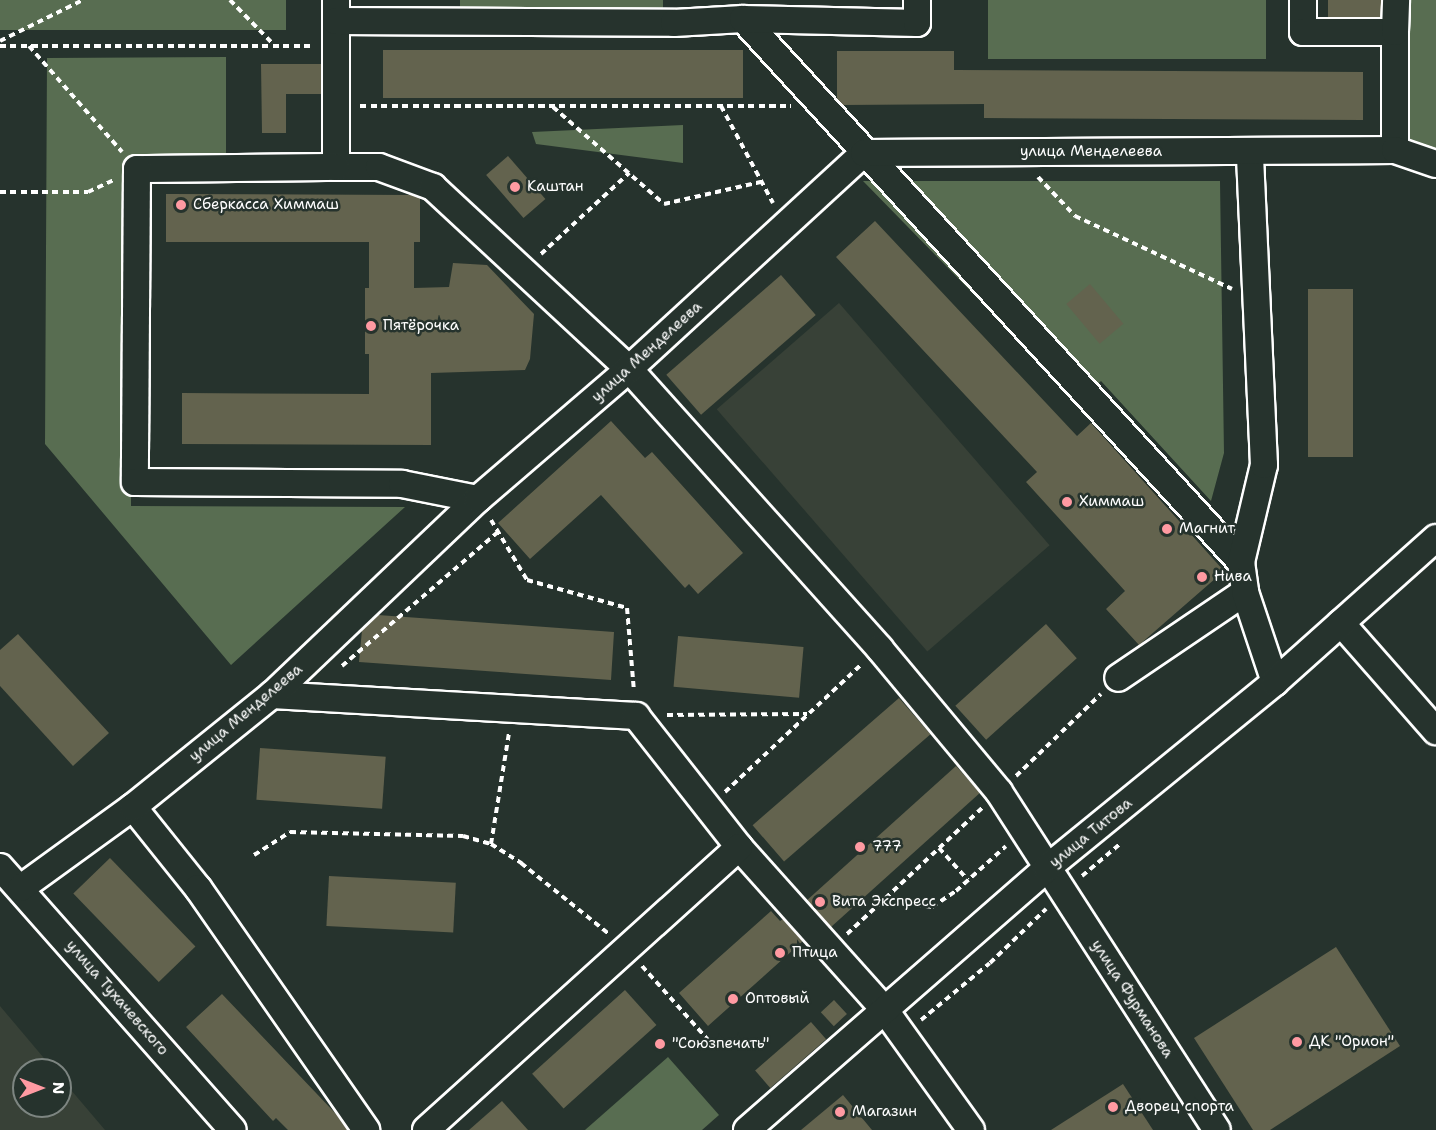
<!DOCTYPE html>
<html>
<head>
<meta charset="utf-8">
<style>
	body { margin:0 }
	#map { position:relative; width:1436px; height:1130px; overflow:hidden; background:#26332d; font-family:"Shantell Sans",sans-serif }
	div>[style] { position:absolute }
	.built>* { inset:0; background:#384137; transform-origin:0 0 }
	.green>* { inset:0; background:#586d51; transform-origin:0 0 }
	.building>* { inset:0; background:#63634e; transform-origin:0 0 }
	.path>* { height:4px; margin-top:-2px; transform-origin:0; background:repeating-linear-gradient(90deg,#fff 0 6px,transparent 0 10.5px) }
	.roads { filter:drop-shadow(2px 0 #fff) drop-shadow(-2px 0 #fff) drop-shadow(0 2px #fff) drop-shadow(0 -2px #fff) }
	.minor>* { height:26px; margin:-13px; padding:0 13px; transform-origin:13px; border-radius:13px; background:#26332d }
	.dots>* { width:16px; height:16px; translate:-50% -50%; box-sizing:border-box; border:3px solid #26332d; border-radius:50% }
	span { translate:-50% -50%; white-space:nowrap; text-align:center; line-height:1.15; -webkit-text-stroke:5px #26332d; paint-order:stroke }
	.street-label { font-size:15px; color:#fff }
	.poi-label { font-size:15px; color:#fff }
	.left { translate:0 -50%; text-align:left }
	.north { position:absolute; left:12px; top:1058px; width:60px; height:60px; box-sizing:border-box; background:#26332d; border:2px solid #7d8581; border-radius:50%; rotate:90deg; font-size:16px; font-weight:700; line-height:24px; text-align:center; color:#fff }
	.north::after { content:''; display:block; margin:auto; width:21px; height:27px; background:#ff9aa2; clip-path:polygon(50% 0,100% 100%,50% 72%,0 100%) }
</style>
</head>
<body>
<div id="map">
	<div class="built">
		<i style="left:839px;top:303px;width:321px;height:162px;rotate:49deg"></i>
		<i style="clip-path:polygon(0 1006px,54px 1070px,24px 1070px,24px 1106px,60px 1106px,60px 1077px,105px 1130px,0 1130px)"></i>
	</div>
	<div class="green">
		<i style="left:0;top:0;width:286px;height:30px"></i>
		<i style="left:460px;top:0;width:203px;height:11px"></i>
		<i style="left:988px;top:0;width:278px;height:59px"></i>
		<i style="left:1388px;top:0;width:48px;height:149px"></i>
		<i style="clip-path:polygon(226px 57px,226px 157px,133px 158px,131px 506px,405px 507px,231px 665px,45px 444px,47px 58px)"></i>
		<i style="clip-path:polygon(683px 125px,683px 163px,536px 144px,532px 132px)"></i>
		<i style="clip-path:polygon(863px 181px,1220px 181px,1224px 453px,1211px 501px,1101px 381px,1079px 402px)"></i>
		<i style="clip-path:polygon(668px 1057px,719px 1115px,702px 1130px,585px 1130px)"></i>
	</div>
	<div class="building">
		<i style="left:1328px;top:0;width:53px;height:17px"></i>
		<i style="left:383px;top:50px;width:360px;height:48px"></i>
		<i style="clip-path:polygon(837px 51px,954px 51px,954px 70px,1363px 72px,1363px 120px,984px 118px,984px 104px,842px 105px,837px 99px)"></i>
		<i style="clip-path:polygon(261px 64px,321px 64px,321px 94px,286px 94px,286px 133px,262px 133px)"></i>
		<i style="left:508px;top:156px;width:57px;height:29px;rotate:49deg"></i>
		<i style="clip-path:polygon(166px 194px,412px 195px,420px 198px,420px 242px,414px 242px,414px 288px,449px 287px,453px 263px,487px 265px,534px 314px,530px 359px,525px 370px,431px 373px,431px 445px,182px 444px,182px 393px,369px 394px,369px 354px,365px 354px,365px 288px,369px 288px,369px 242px,166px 242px)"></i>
		<i style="clip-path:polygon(875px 221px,1077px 436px,1091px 423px,1224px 571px,1139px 645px,1106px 609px,1125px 591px,1026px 482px,1037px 472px,836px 257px)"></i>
		<i style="left:781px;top:275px;width:53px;height:152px;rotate:49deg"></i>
		<i style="left:1090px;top:284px;width:52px;height:31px;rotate:50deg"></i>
		<i style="left:1308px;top:289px;width:45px;height:168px"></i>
		<i style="clip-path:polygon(611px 421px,645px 458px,652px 452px,743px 553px,698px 594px,689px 584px,685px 588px,601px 495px,530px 559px,498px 523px)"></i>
		<i style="clip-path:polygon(378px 615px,614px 632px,611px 680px,359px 662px,362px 630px)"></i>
		<i style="left:1046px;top:624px;width:46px;height:122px;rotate:48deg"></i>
		<i style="clip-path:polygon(18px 634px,109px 733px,73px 766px,0 686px,0 650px)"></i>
		<i style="left:678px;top:636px;width:126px;height:51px;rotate:5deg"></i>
		<i style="left:899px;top:698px;width:48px;height:194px;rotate:49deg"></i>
		<i style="left:260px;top:748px;width:126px;height:52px;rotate:4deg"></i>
		<i style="left:956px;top:766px;width:36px;height:201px;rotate:48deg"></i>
		<i style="left:110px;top:858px;width:123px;height:51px;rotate:46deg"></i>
		<i style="left:329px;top:876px;width:127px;height:50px;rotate:3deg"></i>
		<i style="clip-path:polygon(771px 911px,780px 921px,783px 919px,803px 941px,708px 1026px,679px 993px)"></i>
		<i style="clip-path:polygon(1336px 947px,1400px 1046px,1270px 1130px,1253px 1130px,1194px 1038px)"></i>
		<i style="left:625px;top:990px;width:47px;height:125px;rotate:48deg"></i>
		<i style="clip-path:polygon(222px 994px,336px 1114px,348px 1130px,288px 1130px,276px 1118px,273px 1121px,186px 1027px)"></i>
		<i style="left:834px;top:1000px;width:19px;height:18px;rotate:47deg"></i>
		<i style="left:811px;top:1022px;width:23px;height:74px;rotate:49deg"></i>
		<i style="clip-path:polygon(1123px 1084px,1153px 1130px,1051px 1130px)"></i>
		<i style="clip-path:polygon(843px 1095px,872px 1130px,801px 1130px)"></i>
		<i style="clip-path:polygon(502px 1101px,528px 1130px,469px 1130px)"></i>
	</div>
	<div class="path">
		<i style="left:230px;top:0;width:63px;rotate:45.6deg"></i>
		<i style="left:0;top:41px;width:93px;rotate:-26.3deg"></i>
		<i style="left:0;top:46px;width:311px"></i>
		<i style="left:29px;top:46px;width:141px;rotate:48.7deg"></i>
		<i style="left:360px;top:106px;width:431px"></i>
		<i style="left:721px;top:106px;width:110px;rotate:61.8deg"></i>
		<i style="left:553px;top:107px;width:147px;rotate:41.1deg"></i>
		<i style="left:664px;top:204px;width:99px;rotate:-12.8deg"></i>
		<i style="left:1038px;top:177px;width:54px;rotate:46.5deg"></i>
		<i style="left:1075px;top:216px;width:173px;rotate:24.9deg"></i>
		<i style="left:0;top:192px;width:88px"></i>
		<i style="left:88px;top:192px;width:29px;rotate:-25deg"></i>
		<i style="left:541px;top:254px;width:120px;rotate:-42.6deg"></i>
		<i style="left:491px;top:520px;width:70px;rotate:59deg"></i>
		<i style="left:527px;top:580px;width:104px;rotate:15.6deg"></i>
		<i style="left:627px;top:608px;width:83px;rotate:85.2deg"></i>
		<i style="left:342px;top:666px;width:206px;rotate:-40.7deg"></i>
		<i style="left:667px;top:715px;width:140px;rotate:-0.4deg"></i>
		<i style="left:1016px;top:776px;width:118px;rotate:-44deg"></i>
		<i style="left:725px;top:792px;width:187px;rotate:-43.1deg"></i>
		<i style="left:491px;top:844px;width:112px;rotate:-80.8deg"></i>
		<i style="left:939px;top:848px;width:43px;rotate:47.8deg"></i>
		<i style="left:254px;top:855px;width:43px;rotate:-32.6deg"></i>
		<i style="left:290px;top:832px;width:173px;rotate:1.3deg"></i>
		<i style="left:463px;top:836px;width:29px;rotate:16deg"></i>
		<i style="left:491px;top:844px;width:36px;rotate:32deg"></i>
		<i style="left:521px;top:863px;width:113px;rotate:38.9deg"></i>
		<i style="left:1082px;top:876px;width:50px;rotate:-40.1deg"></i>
		<i style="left:884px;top:900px;width:49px;rotate:8.3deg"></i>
		<i style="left:932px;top:907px;width:29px;rotate:-34deg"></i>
		<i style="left:956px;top:891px;width:67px;rotate:-42deg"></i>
		<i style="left:847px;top:934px;width:185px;rotate:-43deg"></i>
		<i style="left:642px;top:966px;width:114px;rotate:48.2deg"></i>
		<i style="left:921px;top:1020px;width:89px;rotate:-39.6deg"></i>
		<i style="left:990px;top:963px;width:78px;rotate:-44deg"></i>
	</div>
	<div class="roads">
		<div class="minor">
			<i style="left:336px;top:0;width:167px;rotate:90deg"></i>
			<i style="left:336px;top:167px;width:43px"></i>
			<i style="left:379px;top:167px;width:58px;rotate:20.3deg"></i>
			<i style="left:433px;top:187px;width:267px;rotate:42.9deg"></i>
			<i style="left:629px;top:369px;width:376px;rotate:48.1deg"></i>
			<i style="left:880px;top:649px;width:186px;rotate:50.2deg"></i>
			<i style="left:999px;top:792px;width:402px;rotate:57.2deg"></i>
			<i style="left:1303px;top:0;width:32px;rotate:90deg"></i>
			<i style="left:1303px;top:32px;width:92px"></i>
			<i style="left:1395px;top:32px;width:118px;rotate:90deg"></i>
			<i style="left:743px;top:19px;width:737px;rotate:47.48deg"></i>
			<i style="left:1241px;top:562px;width:30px;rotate:82deg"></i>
			<i style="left:1245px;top:592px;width:153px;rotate:145.9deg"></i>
			<i style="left:336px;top:21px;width:338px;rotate:0.3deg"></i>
			<i style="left:674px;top:23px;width:69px;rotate:-3.3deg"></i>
			<i style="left:743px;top:19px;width:174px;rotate:1.3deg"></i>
			<i style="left:917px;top:23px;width:23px;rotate:-90deg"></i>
			<i style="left:1395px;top:32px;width:32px;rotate:-88deg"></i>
			<i style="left:336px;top:167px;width:199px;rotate:179.4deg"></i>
			<i style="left:137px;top:169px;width:313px;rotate:90.4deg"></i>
			<i style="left:135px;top:482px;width:267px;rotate:0.4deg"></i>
			<i style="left:402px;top:484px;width:77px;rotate:11.2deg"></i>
			<i style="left:1241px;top:562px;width:100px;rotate:-76.7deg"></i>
			<i style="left:1264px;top:465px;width:313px;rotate:-92.6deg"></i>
			<i style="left:1245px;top:592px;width:95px;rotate:71.6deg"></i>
			<i style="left:1341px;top:623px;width:144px;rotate:48.7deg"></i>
			<i style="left:272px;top:695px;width:365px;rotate:3.3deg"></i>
			<i style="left:636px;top:716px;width:167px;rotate:51.8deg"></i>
			<i style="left:739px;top:847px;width:217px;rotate:48.2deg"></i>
			<i style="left:884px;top:1009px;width:149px;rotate:54.3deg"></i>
			<i style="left:133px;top:807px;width:104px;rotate:51.3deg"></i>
			<i style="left:198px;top:888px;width:295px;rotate:55.2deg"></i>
			<i style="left:0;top:867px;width:351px;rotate:48.5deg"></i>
			<i style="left:21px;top:888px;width:138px;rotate:-35.9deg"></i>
			<i style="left:133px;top:807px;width:179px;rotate:-38.9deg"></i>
			<i style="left:272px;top:695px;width:284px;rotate:-43.6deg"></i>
			<i style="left:478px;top:499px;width:199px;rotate:-40.7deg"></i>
			<i style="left:629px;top:369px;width:319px;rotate:-42.6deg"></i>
			<i style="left:864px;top:153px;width:531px;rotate:-0.32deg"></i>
			<i style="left:1395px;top:150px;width:43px;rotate:18.9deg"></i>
			<i style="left:426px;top:1130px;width:422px;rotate:-42.1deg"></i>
			<i style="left:747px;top:1130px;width:398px;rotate:-41.1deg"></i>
			<i style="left:1047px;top:868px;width:294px;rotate:-39.2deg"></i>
			<i style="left:1275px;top:682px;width:216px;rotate:-41.8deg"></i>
		</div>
	</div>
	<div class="dots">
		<i style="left:515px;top:187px;background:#ff9aa2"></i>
		<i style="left:181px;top:205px;background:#ff9aa2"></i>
		<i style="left:371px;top:326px;background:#ff9aa2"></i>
		<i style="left:1067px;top:502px;background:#ff9aa2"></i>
		<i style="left:1167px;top:529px;background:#ff9aa2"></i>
		<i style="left:1202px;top:577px;background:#ff9aa2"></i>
		<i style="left:860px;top:847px;background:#ff9aa2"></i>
		<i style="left:820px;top:902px;background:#ff9aa2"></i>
		<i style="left:780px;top:953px;background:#ff9aa2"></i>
		<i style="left:733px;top:999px;background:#ff9aa2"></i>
		<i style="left:1297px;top:1042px;background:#ff9aa2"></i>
		<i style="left:660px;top:1044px;background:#ff9aa2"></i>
		<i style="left:1113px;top:1107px;background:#ff9aa2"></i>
		<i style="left:840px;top:1112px;background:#ff9aa2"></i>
	</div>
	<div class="street-label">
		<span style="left:1091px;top:152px">улица Менделеева</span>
		<span style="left:647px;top:352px;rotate:-42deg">улица Менделеева</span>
		<span style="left:246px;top:713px;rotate:-40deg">улица Менделеева</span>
		<span style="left:1091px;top:833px;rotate:-39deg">улица Титова</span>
		<span style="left:117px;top:998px;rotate:49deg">улица Тухачевского</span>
		<span style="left:1132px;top:999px;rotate:57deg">улица Фурманова</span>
	</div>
	<div class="poi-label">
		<span class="left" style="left:527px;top:187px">Каштан</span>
		<span class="left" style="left:193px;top:205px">Сберкасса Химмаш</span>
		<span class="left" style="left:383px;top:326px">Пятёрочка</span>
		<span class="left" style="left:1079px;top:502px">Химмаш</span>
		<span class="left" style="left:1179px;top:529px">Магнит</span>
		<span class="left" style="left:1214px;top:577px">Нива</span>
		<span class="left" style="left:872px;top:847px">777</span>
		<span class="left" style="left:832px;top:902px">Вита Экспресс</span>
		<span class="left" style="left:792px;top:953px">Птица</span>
		<span class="left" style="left:745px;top:999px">Оптовый</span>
		<span class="left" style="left:1309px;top:1042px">ДК "Орион"</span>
		<span class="left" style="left:672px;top:1044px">"Союзпечать"</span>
		<span class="left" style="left:1125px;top:1107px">Дворец спорта</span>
		<span class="left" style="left:852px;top:1112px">Магазин</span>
	</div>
	<div class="north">N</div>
</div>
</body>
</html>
